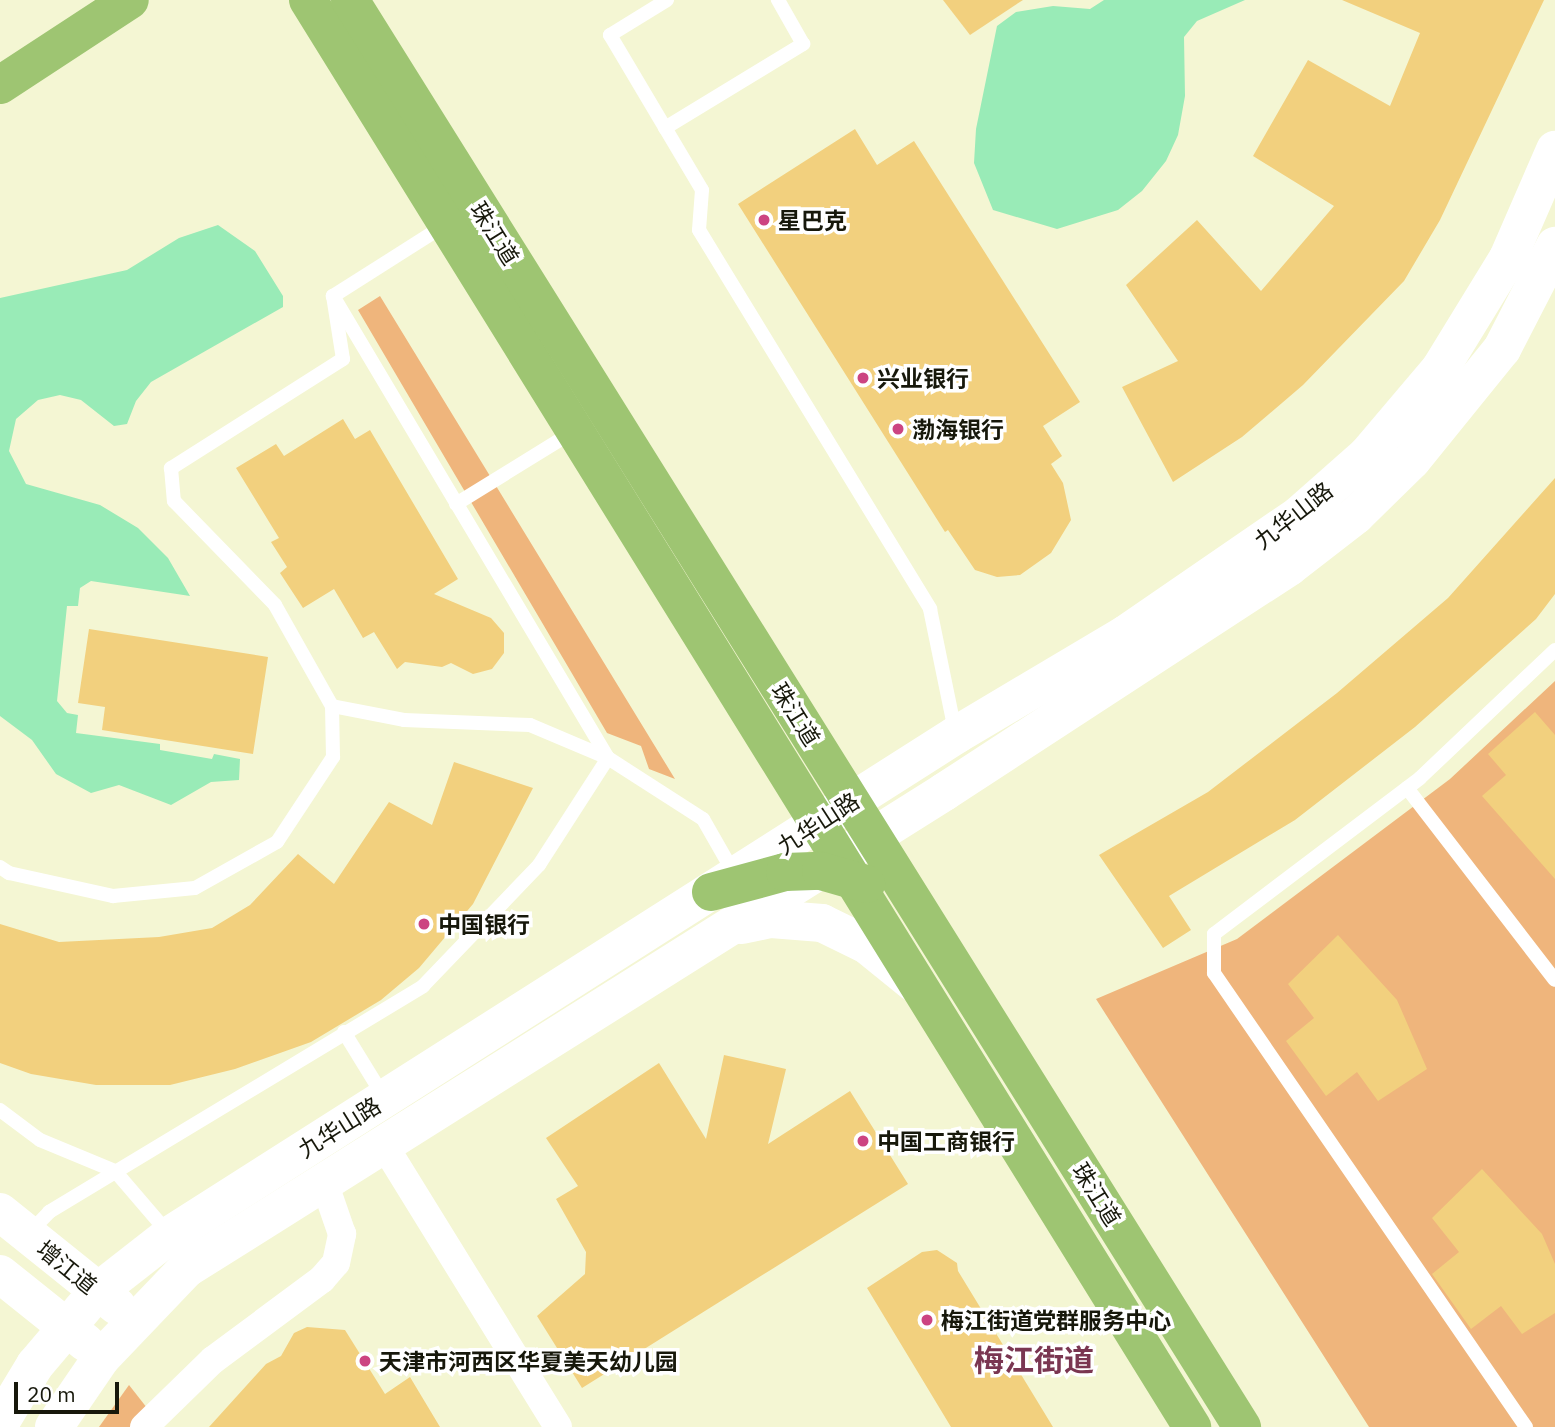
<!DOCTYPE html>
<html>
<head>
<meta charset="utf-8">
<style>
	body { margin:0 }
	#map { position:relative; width:1555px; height:1427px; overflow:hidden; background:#f4f6d3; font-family:"IBM Plex Sans","Noto Sans SC",sans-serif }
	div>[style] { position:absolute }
	.green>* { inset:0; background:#efb57c }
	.water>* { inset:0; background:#99ebb7 }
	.building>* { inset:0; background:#f2d07e }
	.lane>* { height:14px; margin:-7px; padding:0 7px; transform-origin:7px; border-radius:7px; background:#fff }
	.street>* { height:28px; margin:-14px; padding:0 14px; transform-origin:14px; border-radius:14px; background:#fff }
	.secondary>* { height:38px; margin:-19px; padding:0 19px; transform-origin:19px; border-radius:19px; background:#fff }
	.primary>* { height:38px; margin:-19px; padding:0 19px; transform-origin:19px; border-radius:19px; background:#9ec572 }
	.dots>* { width:19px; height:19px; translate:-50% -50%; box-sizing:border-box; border:4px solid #fff; border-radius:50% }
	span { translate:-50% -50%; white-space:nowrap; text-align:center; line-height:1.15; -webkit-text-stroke:7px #fff; paint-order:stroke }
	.poi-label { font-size:23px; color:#17180b; font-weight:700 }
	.left { translate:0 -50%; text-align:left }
	.street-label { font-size:23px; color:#17180b }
	.district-label { font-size:30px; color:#7a3651; font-weight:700 }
	.scale { position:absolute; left:14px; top:1382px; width:105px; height:32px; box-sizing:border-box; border:4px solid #17180b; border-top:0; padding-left:9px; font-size:21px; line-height:24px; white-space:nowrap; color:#17180b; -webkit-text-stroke:5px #fff; paint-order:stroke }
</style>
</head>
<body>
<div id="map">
	<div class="green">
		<i style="clip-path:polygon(380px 296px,675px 779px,649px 769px,641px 746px,607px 733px,358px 310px)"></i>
		<i style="clip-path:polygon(1555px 681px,1555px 1427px,1369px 1427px,1096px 999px,1237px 939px,1450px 779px)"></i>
		<i style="clip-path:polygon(129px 1385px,162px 1427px,99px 1427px)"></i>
	</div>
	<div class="water">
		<i style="clip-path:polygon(1104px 0,1245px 0,1197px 21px,1184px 37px,1185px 96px,1178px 135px,1166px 161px,1142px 191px,1118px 210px,1057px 229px,993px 210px,974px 163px,976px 129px,997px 26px,1016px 12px,1053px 6px,1090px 9px)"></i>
		<i style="clip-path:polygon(218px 225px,255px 251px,283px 296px,283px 307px,151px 382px,136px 401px,127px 424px,114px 426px,81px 400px,60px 395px,38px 400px,16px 419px,9px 451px,26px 484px,100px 505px,138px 528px,168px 558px,190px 596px,91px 581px,80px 588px,78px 606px,67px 606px,57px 701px,67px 713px,78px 715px,76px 733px,160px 744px,160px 750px,212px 759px,214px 754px,240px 759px,239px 780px,211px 782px,171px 805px,119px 785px,91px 793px,56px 774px,32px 740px,0 716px,0 298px,127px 270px,179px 238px)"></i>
	</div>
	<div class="building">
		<i style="clip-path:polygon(943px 0,1023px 0,970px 35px)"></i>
		<i style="clip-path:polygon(1342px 0,1544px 0,1440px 220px,1404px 281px,1303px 385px,1242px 437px,1173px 482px,1122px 387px,1178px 361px,1126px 285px,1197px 220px,1261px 291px,1334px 206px,1253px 156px,1308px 60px,1390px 106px,1420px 33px)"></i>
		<i style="clip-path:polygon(855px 129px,877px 165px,914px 141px,1080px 402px,1043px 426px,1062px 456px,1051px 464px,1063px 483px,1071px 520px,1051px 553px,1020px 575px,997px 577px,975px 570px,948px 530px,945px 532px,738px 204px)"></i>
		<i style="clip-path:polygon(343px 419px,355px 439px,370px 430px,458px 579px,434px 594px,491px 618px,504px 633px,504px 653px,492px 669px,473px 674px,451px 663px,442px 667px,405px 662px,397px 669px,374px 632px,363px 638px,334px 589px,303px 608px,280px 573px,287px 567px,271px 542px,279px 538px,236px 468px,276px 444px,284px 456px)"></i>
		<i style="clip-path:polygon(1555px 478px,1555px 594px,1536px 619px,1415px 727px,1295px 820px,1169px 896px,1191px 930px,1163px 948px,1099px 855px,1208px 792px,1337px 693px,1448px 598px)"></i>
		<i style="clip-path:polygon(89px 629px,268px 657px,253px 754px,102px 730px,105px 707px,78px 703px)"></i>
		<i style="clip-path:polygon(1535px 712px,1555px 735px,1555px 879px,1482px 796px,1506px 775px,1488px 754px)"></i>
		<i style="clip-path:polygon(454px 762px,533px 788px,473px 904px,419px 968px,381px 1000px,311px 1042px,235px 1069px,170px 1085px,96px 1085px,31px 1074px,0 1063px,0 924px,59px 942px,159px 937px,212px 928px,250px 905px,298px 854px,334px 884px,389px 802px,432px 825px)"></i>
		<i style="clip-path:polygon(1338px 935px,1397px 1000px,1427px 1069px,1378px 1101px,1357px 1072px,1326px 1096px,1286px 1041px,1314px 1018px,1288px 984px)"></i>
		<i style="clip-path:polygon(724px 1055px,786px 1069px,768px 1144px,850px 1091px,908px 1184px,582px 1388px,537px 1316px,585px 1274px,586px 1252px,556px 1199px,578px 1186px,546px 1138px,659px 1063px,706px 1139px)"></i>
		<i style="clip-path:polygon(1482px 1169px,1542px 1234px,1555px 1264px,1555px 1313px,1522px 1334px,1501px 1306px,1471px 1329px,1432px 1274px,1459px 1252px,1432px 1218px)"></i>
		<i style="clip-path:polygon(937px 1250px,957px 1263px,958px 1271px,1053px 1427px,951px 1427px,867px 1288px,922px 1252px)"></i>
		<i style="clip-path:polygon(307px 1327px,345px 1330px,385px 1394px,410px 1377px,440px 1427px,209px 1427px,266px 1364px,281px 1356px,294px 1333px)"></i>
	</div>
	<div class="lane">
		<i style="left:667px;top:0;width:67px;rotate:148.4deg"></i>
		<i style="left:610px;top:35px;width:180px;rotate:59.3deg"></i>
		<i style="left:702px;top:190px;width:40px;rotate:94.3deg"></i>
		<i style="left:699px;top:230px;width:444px;rotate:58.6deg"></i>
		<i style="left:930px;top:609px;width:125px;rotate:78.4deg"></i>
		<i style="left:665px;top:128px;width:162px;rotate:-31.3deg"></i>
		<i style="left:803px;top:44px;width:51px;rotate:-119.6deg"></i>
		<i style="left:445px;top:225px;width:133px;rotate:147.6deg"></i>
		<i style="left:333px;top:296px;width:64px;rotate:81deg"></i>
		<i style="left:343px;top:359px;width:204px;rotate:147.6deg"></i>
		<i style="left:171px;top:468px;width:33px;rotate:85deg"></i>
		<i style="left:174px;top:501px;width:145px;rotate:45.8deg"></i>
		<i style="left:275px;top:605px;width:116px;rotate:60.6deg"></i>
		<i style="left:332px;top:706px;width:73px;rotate:11deg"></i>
		<i style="left:404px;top:720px;width:126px;rotate:2.3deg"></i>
		<i style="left:530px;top:725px;width:85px;rotate:22.9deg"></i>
		<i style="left:608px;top:758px;width:113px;rotate:32.7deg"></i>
		<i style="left:703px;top:819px;width:64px;rotate:60.3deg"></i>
		<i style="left:456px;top:504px;width:139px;rotate:-31.7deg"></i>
		<i style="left:1407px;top:788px;width:242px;rotate:52.4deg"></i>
		<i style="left:0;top:867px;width:11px;rotate:34deg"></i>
		<i style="left:9px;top:873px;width:107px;rotate:12.5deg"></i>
		<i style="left:113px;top:896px;width:82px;rotate:-5.6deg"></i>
		<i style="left:195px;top:888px;width:94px;rotate:-29.3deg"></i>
		<i style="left:277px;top:842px;width:102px;rotate:-56.6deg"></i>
		<i style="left:333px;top:757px;width:51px;rotate:-91.1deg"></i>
		<i style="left:344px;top:1032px;width:76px;rotate:58.4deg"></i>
		<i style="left:0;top:1110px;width:50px;rotate:36.9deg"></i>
		<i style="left:40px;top:1140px;width:81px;rotate:22.5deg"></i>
		<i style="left:115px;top:1171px;width:83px;rotate:49.4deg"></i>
		<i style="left:30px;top:1232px;width:28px;rotate:-46deg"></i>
		<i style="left:49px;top:1212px;width:437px;rotate:-31.1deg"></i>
		<i style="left:423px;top:986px;width:168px;rotate:-46.2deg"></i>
		<i style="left:539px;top:865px;width:127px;rotate:-57.2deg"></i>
		<i style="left:608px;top:758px;width:538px;rotate:-120.76deg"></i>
		<i style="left:1526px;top:1427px;width:551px;rotate:-124.5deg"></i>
		<i style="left:1214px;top:973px;width:39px;rotate:-90deg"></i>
		<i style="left:1214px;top:934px;width:258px;rotate:-37.1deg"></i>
		<i style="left:1420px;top:778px;width:186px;rotate:-43.5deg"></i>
	</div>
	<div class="street">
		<i style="left:384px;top:1145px;width:331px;rotate:58.3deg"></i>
		<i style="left:144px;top:1427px;width:96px;rotate:-44.2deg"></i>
		<i style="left:213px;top:1360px;width:136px;rotate:-36.6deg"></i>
		<i style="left:322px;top:1279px;width:21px;rotate:-49deg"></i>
		<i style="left:336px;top:1263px;width:30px;rotate:-78deg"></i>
		<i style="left:342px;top:1234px;width:55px;rotate:-109.1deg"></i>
	</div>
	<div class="secondary">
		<i style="left:742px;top:925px;width:30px;rotate:-12deg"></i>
		<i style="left:771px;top:919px;width:51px;rotate:4.5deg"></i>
		<i style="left:822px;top:923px;width:50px;rotate:26.1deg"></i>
		<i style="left:867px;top:945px;width:60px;rotate:39deg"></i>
		<i style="left:0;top:1212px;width:150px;rotate:38.8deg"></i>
		<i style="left:0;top:1274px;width:110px;rotate:38.7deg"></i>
		<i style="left:0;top:1423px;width:68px;rotate:-58.9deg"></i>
		<i style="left:35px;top:1365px;width:96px;rotate:-49.7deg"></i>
		<i style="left:97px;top:1292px;width:93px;rotate:-38deg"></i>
		<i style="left:170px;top:1235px;width:932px;rotate:-32.46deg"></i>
		<i style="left:956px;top:735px;width:198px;rotate:-30.7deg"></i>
		<i style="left:1126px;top:634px;width:210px;rotate:-34.5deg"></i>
		<i style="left:1299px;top:515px;width:91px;rotate:-41.4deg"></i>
		<i style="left:1367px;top:455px;width:113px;rotate:-49.7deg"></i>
		<i style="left:1440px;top:369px;width:130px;rotate:-58.5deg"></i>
		<i style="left:1508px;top:258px;width:118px;rotate:-66.5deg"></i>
		<i style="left:54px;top:1427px;width:85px;rotate:-55.6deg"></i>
		<i style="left:102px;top:1357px;width:122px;rotate:-46.3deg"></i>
		<i style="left:186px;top:1269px;width:896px;rotate:-32.18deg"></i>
		<i style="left:944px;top:792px;width:412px;rotate:-33.1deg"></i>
		<i style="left:1289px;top:567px;width:85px;rotate:-37.8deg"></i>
		<i style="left:1356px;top:515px;width:78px;rotate:-44.5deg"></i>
		<i style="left:1412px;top:460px;width:143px;rotate:-51deg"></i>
		<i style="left:1502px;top:349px;width:116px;rotate:-62.8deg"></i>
	</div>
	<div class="primary">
		<i style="left:308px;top:0;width:1679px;rotate:58.22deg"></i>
		<i style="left:350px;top:0;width:1683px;rotate:57.99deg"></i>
		<i style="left:0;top:85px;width:155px;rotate:-33.2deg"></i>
		<i style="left:711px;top:892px;width:77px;rotate:-15.1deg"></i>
		<i style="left:785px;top:872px;width:36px;rotate:-2deg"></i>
		<i style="left:821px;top:871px;width:47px;rotate:16.1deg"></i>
	</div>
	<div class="dots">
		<i style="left:764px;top:220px;background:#cc4481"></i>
		<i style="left:863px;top:378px;background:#cc4481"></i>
		<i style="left:898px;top:429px;background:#cc4481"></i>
		<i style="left:424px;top:924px;background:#cc4481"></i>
		<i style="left:863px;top:1141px;background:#cc4481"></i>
		<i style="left:927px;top:1320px;background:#cc4481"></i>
		<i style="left:365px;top:1361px;background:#cc4481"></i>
	</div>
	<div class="poi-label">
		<span class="left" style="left:778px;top:220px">星巴克</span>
		<span class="left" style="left:877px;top:378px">兴业银行</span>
		<span class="left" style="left:912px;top:429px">渤海银行</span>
		<span class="left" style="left:438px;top:924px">中国银行</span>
		<span class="left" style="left:877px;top:1141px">中国工商银行</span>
		<span class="left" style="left:941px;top:1320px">梅江街道党群服务中心</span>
		<span class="left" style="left:379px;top:1361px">天津市河西区华夏美天幼儿园</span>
	</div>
	<div class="street-label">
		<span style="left:495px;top:233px;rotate:58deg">珠江道</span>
		<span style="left:1293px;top:515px;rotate:-38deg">九华山路</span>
		<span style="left:796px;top:714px;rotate:58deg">珠江道</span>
		<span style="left:818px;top:823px;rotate:-33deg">九华山路</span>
		<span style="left:339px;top:1127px;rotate:-32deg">九华山路</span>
		<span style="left:1097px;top:1194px;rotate:58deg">珠江道</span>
		<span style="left:67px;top:1267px;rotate:39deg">增江道</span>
	</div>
	<div class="district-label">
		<span style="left:1034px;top:1360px">梅江街道</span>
	</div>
	<div class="scale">20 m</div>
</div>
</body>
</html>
